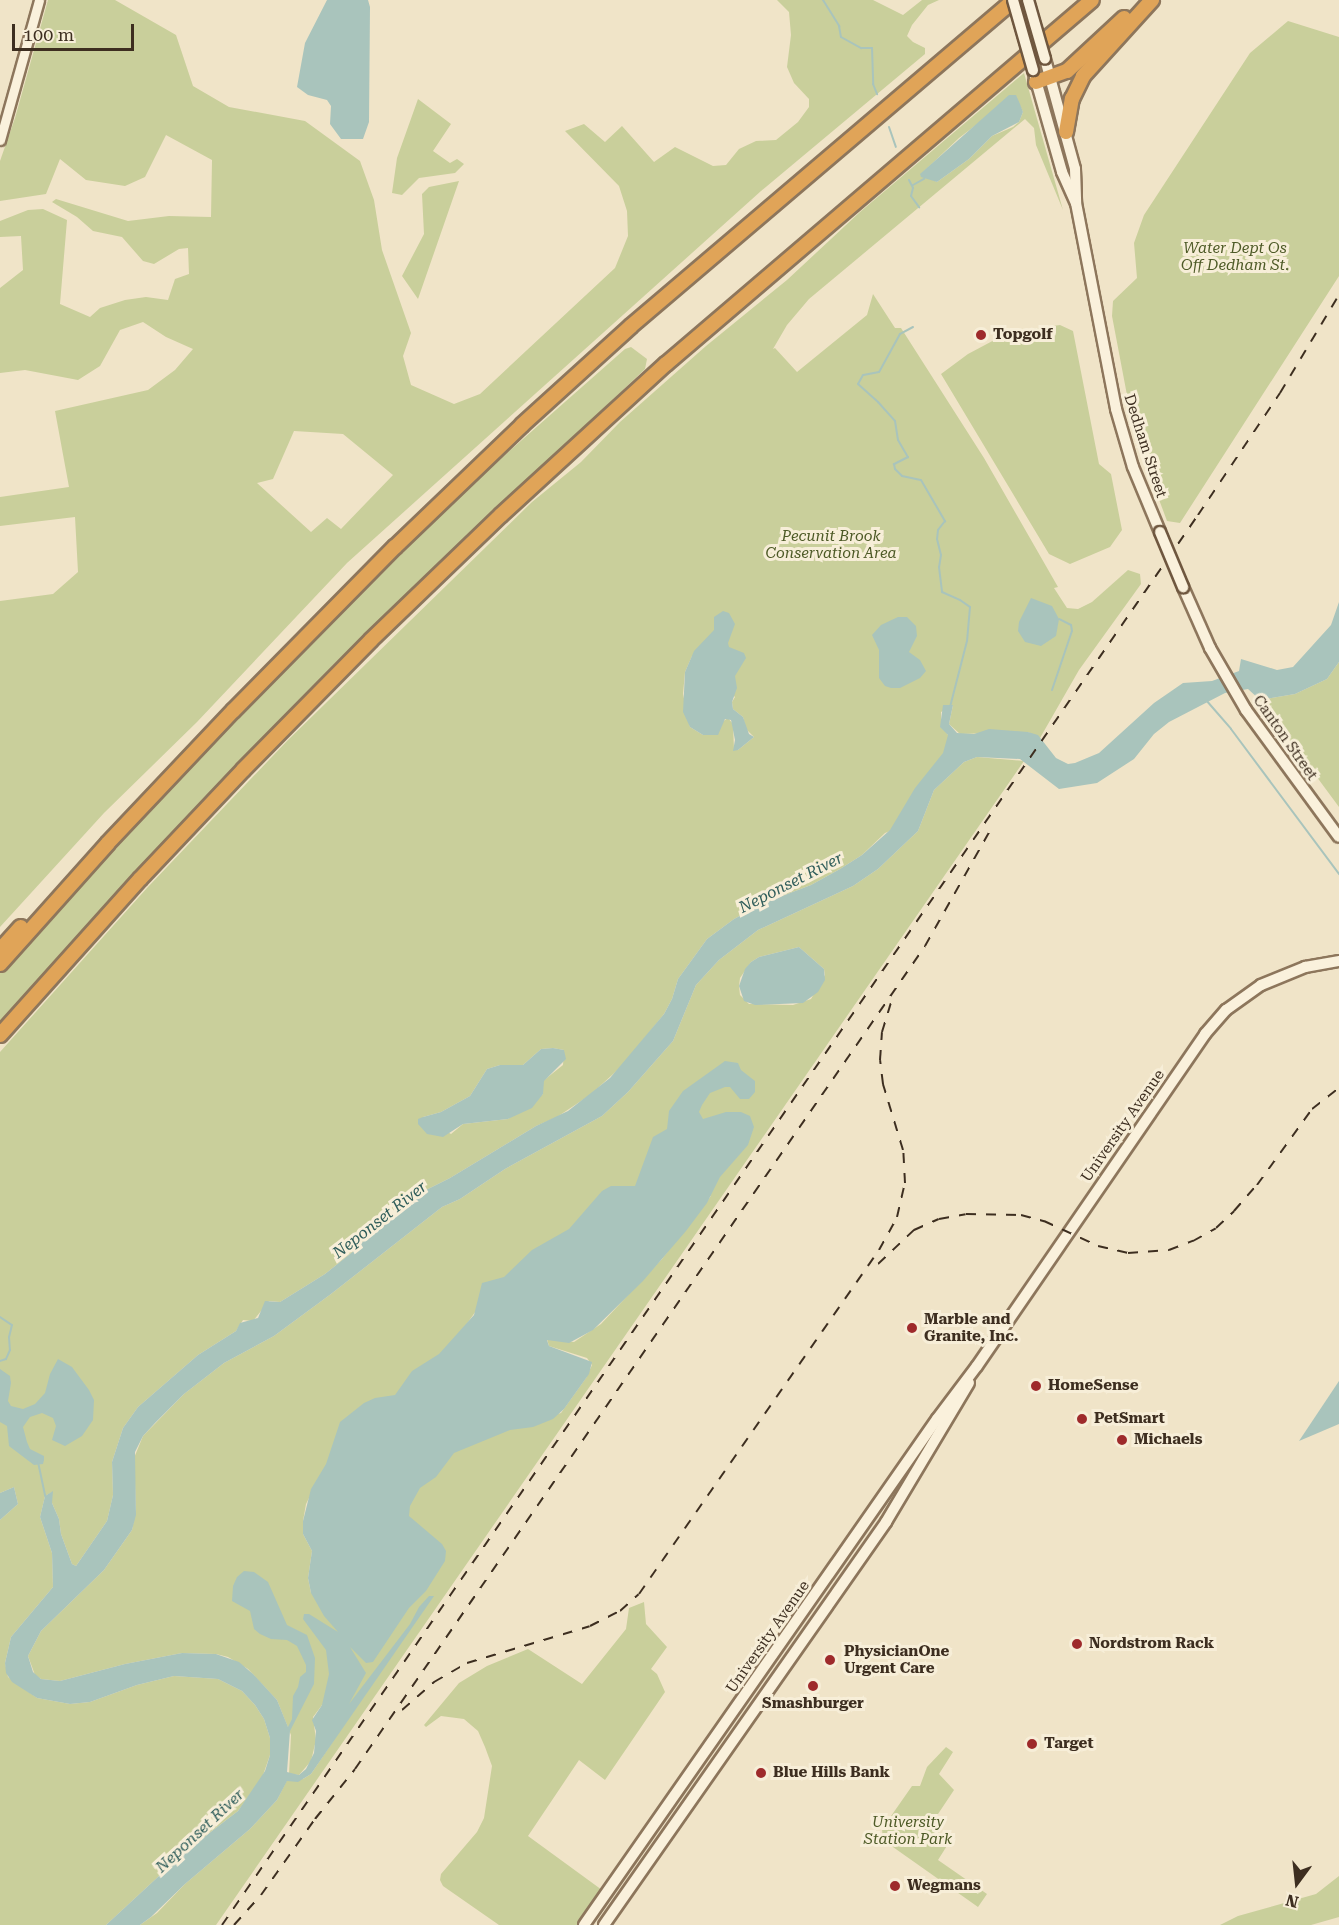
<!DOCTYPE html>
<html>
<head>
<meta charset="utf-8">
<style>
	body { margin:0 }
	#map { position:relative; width:1339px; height:1925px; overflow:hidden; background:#f0e4c8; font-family:"Roboto Serif",serif }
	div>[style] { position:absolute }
	.green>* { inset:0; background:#c9cf9b }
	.water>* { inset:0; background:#a9c4bc }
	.stream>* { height:2px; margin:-1px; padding:0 1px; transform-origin:1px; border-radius:1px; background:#a9c4bc }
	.roads { filter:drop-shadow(2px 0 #8d765c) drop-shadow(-2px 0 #8d765c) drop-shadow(0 2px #8d765c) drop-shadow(0 -2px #8d765c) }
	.tertiary>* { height:9px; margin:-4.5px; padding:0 4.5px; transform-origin:4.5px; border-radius:4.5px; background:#faf1dc }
	.secondary>* { height:10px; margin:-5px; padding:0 5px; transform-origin:5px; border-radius:5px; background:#faf1dc }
	.motorway>* { height:14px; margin:-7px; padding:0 7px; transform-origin:7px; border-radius:7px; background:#e0a458 }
	.rail>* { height:2px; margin-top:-1px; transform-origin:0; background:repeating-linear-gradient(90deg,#3d2e20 0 10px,transparent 0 20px) }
	.bridges { filter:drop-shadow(2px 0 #6f573f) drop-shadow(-2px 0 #6f573f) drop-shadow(0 2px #6f573f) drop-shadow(0 -2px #6f573f) }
	.secondary-bridge>* { height:10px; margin:-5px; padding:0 5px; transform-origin:5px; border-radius:5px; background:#faf1dc }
	.dots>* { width:16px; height:16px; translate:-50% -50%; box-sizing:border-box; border:3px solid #f7eed8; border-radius:50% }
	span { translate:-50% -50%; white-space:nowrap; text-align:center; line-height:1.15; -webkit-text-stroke:6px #f7eed8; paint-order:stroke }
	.park-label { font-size:15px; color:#4d5a26; font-style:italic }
	.poi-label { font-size:15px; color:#3d2e20; font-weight:700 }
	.left { translate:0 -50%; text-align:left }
	.street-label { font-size:15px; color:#3d2e20 }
	.water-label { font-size:16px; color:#2f5d5a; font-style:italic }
	.north { position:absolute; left:1267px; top:1853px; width:60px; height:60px; -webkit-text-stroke:4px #f7eed8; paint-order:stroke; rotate:195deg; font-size:16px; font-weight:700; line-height:24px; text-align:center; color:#3d2e20 }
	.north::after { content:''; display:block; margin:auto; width:21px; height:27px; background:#3d2e20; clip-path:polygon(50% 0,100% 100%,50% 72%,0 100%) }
	.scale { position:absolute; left:12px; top:24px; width:122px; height:27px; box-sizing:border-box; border:3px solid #3d2e20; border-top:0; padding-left:8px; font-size:18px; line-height:21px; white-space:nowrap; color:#3d2e20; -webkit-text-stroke:4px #f7eed8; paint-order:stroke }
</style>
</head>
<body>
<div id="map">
	<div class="green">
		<i style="clip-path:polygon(evenodd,48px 0,115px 0,176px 35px,193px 86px,229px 107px,305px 121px,360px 161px,374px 200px,382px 250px,411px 333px,403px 356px,411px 385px,454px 404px,480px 394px,615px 268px,628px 236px,627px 211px,619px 186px,565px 131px,584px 124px,605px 142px,622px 126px,654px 162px,675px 147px,713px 166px,726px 165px,739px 149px,756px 141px,776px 140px,798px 122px,809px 107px,809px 99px,794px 83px,787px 67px,791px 35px,789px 12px,777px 0,873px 0,903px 15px,922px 0,939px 0,928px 5px,912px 25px,907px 36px,913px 42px,925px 48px,925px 54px,761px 191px,347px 563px,197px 722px,104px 813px,0 927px,0 601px,53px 594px,78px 572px,75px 517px,0 526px,0 497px,69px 487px,55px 411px,148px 390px,175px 370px,193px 349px,166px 337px,143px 322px,120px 330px,100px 366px,78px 380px,25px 370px,0 373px,0 288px,23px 270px,21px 236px,0 237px,0 221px,28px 210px,43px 209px,67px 220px,60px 304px,90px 317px,100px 308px,125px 300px,146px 297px,168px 300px,175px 279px,189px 274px,188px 248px,179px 249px,154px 264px,143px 261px,122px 237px,93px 231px,77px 217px,52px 202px,56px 199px,128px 221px,169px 216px,211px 217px,212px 160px,166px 135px,145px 177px,125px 186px,86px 180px,60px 159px,46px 194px,0 201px,0 161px,15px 118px,48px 0,294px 431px,343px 434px,393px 475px,341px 529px,327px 518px,311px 532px,257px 483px,273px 479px,294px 431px)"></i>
		<i style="clip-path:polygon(1288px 21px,1339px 37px,1339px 276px,1180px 523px,1167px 521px,1134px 432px,1112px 316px,1113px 301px,1137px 278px,1134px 243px,1144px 215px,1250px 53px)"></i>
		<i style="clip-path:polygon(evenodd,1024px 73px,1063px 210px,1036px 145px,1034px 128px,1025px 119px,809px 299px,787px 325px,773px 349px,775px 348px,797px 372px,867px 315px,873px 294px,895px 328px,901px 328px,984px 458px,1058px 587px,1054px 588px,1067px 608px,1078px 609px,1092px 602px,1128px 570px,1140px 574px,1141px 584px,1079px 670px,1040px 738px,1028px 732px,960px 734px,949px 724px,953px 705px,941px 712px,941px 724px,948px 735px,952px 755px,907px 824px,885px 833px,862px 855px,840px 869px,811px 885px,764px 903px,734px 919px,707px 939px,678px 979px,672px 999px,664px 1014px,622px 1066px,590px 1095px,557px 1117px,536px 1126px,450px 1178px,414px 1196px,372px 1232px,355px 1250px,325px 1274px,280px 1302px,269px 1301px,253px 1321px,243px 1320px,236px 1331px,198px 1355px,138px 1407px,123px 1428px,112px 1462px,113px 1495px,107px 1521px,76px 1566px,72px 1564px,61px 1534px,59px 1519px,52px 1503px,52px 1492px,45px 1496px,40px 1517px,52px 1553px,53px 1587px,11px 1637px,5px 1663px,8px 1677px,37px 1698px,70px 1704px,90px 1702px,137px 1685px,174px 1676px,218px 1679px,242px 1691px,255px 1705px,264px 1719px,270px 1738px,270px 1755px,262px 1778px,238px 1811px,186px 1851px,106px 1925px,0 1925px,0 1520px,18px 1504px,14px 1487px,0 1493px,0 1052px,147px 888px,288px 740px,532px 502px,581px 462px,620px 422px,706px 346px,787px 280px,860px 212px,1024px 73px,1015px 95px,1023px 112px,1019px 122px,1013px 127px,992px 136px,969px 159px,937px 182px,921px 174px,959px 138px,1015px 95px,1024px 73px,692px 656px,735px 697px,732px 702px,733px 709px,743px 717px,746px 729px,754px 737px,738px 750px,734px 750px,733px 724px,728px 718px,703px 735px,690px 727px,683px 694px,685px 672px,692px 656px,1024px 73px,553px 1048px,564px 1050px,563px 1065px,543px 1081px,543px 1094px,508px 1119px,463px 1124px,451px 1134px,423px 1117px,441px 1112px,470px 1096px,487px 1069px,500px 1065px,523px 1065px,541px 1049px,553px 1048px)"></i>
		<i style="clip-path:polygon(418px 99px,451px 124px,433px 151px,450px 163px,457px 159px,464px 164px,455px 173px,419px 178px,402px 195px,392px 193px,397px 158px)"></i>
		<i style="clip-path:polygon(459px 181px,418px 299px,402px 276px,424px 234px,422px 194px,429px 187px)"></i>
		<i style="clip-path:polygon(1060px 325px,1073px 331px,1099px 464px,1111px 474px,1122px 530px,1110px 547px,1070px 564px,1049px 554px,941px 374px,968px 354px,1000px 337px,1024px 330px)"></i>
		<i style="clip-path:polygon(631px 347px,647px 359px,645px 369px,334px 664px,119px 889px,0 1022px,0 972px,142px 817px,373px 579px,480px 477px,625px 349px)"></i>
		<i style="clip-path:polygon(1339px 662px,1339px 807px,1260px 700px,1295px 694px,1327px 679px)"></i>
		<i style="clip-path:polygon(evenodd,977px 757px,1024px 761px,216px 1925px,140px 1925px,157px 1913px,185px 1884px,250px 1829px,277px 1800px,287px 1780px,303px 1779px,311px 1774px,334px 1740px,322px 1705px,313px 1717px,316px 1740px,311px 1761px,299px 1775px,289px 1774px,291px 1735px,277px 1700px,248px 1669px,228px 1657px,216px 1654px,182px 1653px,125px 1664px,60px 1681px,41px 1679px,35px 1675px,28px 1656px,41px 1631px,104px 1570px,132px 1530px,136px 1509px,134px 1458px,143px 1436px,184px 1394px,224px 1363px,274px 1336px,331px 1294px,442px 1207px,460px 1199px,505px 1169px,602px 1116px,628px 1092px,673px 1041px,696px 985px,719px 960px,758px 930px,853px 886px,878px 869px,918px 831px,934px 790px,964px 762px,977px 757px,799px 947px,824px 969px,825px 975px,811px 999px,793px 1005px,749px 1004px,740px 995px,739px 986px,740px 978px,751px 962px,759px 957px,799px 947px,977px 757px,711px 1196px,662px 1259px,601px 1324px,574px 1342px,547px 1339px,549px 1346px,587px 1358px,592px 1365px,586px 1378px,561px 1413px,455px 1441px,466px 1325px,478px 1308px,711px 1196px,977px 757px,321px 1474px,311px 1593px,308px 1578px,312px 1551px,303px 1534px,303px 1521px,306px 1504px,321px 1474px)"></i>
		<i style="clip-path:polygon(644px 1602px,646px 1624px,667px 1647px,651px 1669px,657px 1674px,665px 1692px,605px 1780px,579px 1760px,528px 1836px,602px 1890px,578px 1925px,499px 1925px,443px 1886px,440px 1880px,441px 1874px,477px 1832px,484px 1818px,492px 1766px,485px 1747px,478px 1731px,464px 1719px,441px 1716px,426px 1727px,424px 1725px,459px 1683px,487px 1666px,528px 1649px,582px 1684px,626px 1629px,629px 1608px)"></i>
		<i style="clip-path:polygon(946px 1747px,953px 1752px,939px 1774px,954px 1790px,930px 1826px,950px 1841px,938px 1860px,987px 1894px,978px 1907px,883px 1840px,882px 1829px,912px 1786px,920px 1786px,927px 1767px)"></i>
		<i style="clip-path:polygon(1339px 1876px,1339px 1917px,1311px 1925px,1220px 1925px,1238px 1916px,1316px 1894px)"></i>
	</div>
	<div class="water">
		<i style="clip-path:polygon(327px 0,368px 0,370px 7px,369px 122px,363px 139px,341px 139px,330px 124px,331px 106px,327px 100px,308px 95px,297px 87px,305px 43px)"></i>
		<i style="clip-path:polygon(1009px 95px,1016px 95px,1020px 104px,1023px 112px,1019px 122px,992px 136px,969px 159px,937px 182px,921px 177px,920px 174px)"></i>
		<i style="clip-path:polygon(1031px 598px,1052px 606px,1059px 619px,1056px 636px,1041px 646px,1025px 642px,1018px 631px,1019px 622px)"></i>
		<i style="clip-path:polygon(1339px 602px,1339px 662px,1327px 679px,1295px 694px,1260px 700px,1248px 689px,1225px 693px,1169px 722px,1154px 734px,1134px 759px,1097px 783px,1059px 789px,1020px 759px,977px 757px,964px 762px,934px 790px,918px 831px,878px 869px,853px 886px,758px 930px,719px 960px,696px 985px,673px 1041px,628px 1092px,602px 1116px,505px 1169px,460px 1199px,442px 1207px,331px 1294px,274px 1336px,224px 1363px,184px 1394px,155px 1423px,143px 1436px,135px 1452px,136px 1515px,132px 1530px,104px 1570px,41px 1631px,28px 1656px,33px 1672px,41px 1679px,60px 1681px,125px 1664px,182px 1653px,216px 1654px,239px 1662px,253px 1674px,277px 1700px,288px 1727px,292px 1719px,293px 1696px,298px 1687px,300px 1677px,306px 1672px,306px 1665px,297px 1646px,287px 1640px,271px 1639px,260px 1634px,254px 1629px,250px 1611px,232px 1601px,233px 1586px,237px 1577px,244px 1571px,254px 1572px,268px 1582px,287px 1625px,307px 1635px,315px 1658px,314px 1684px,290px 1731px,287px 1772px,299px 1775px,306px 1769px,314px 1753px,316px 1731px,312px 1720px,322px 1705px,329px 1674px,326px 1650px,303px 1619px,304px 1614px,309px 1614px,338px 1632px,324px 1616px,311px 1593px,308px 1578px,312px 1551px,303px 1534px,303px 1521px,311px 1489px,326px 1464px,340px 1422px,364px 1403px,375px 1398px,395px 1395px,412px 1371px,439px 1354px,474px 1315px,482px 1283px,504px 1277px,532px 1250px,569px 1229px,602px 1191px,611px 1186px,635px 1186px,653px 1137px,667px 1129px,669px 1111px,683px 1091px,725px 1061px,738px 1063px,741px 1070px,755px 1081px,755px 1092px,749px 1099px,740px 1099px,730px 1087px,725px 1087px,710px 1093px,702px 1105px,699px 1112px,703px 1119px,726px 1112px,741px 1112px,750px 1116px,754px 1127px,748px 1145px,720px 1177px,707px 1203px,686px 1231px,643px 1281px,593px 1330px,569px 1343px,547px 1340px,549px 1346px,592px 1362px,589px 1374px,564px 1409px,553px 1419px,533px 1427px,510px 1430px,454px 1453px,436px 1477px,420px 1488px,410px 1506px,409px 1516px,442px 1544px,446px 1551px,445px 1561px,426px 1591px,409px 1608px,373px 1662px,366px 1663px,350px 1647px,366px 1673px,349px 1704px,410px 1624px,419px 1607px,429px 1596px,434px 1596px,311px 1774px,298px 1782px,287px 1781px,277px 1800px,250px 1829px,185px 1884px,151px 1917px,140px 1925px,106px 1925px,186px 1851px,238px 1811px,265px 1771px,270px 1755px,270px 1738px,264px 1719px,255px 1705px,242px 1691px,218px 1679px,174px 1676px,137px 1685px,90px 1702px,70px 1704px,37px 1698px,12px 1682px,6px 1673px,5px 1663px,11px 1637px,53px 1587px,52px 1553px,40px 1517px,45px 1496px,53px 1491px,52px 1503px,59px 1519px,61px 1534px,72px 1564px,76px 1566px,107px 1521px,113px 1495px,112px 1462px,123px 1428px,138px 1407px,198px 1355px,236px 1331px,240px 1323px,258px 1318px,265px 1301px,280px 1302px,325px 1274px,355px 1250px,372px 1232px,414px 1196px,450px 1178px,536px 1126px,568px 1111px,610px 1078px,664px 1014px,672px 999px,678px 979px,707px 939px,734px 919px,764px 903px,811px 885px,840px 869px,862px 855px,890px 830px,915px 788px,943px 753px,948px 735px,940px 727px,943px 705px,953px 705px,949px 724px,957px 733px,974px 734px,989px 729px,1028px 732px,1038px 735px,1056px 758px,1068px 764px,1075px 763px,1099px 753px,1154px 703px,1183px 683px,1212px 681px,1239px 671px,1241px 659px,1277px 670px,1293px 667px,1331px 625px)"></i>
		<i style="clip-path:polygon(723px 611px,729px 613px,735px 624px,728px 643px,729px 647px,744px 653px,746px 658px,735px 676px,737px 688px,732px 702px,733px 709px,743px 717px,749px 734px,754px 737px,738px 750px,733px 751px,735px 740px,731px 720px,725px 719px,718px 735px,703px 735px,690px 727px,683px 712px,685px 672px,694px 651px,714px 630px,714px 617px)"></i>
		<i style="clip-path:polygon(898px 617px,907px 617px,916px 626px,917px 636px,909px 652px,920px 660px,926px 671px,920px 678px,900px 688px,891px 688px,885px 686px,879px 678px,879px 650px,872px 635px,881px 625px)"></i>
		<i style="clip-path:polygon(799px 947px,824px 969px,825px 980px,818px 992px,803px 1003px,755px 1005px,744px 1001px,739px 986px,745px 969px,751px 962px,759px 957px)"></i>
		<i style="clip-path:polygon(553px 1048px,564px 1050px,566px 1059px,544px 1081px,543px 1094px,532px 1108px,508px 1119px,463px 1124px,443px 1137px,427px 1134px,418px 1124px,418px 1119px,423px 1117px,441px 1112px,470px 1096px,487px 1069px,500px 1065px,523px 1065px,541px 1049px)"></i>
		<i style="clip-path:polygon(58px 1359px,72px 1367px,89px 1390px,94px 1400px,93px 1420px,82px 1436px,65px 1446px,52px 1440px,56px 1426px,53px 1418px,42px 1413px,30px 1417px,23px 1427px,27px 1442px,30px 1449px,44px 1456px,44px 1460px,43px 1464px,34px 1465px,9px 1446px,7px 1426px,0 1422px,0 1369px,10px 1376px,11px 1383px,8px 1401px,11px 1406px,23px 1409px,35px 1404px,45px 1393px,50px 1374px)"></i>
		<i style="clip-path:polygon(1339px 1381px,1339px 1424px,1299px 1441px)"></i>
		<i style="clip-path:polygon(14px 1487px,18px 1504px,0 1520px,0 1493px)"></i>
	</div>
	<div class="stream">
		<i style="left:823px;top:0;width:31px;rotate:58deg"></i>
		<i style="left:839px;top:26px;width:11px;rotate:80deg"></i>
		<i style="left:841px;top:37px;width:23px;rotate:29deg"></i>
		<i style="left:861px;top:48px;width:11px"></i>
		<i style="left:872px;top:48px;width:36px;rotate:88deg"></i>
		<i style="left:873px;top:84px;width:11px;rotate:68deg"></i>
		<i style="left:889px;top:127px;width:21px;rotate:71deg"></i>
		<i style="left:909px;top:180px;width:9px;rotate:63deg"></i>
		<i style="left:913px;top:188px;width:8px;rotate:104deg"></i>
		<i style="left:911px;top:196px;width:14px;rotate:54deg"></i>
		<i style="left:913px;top:185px;width:13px;rotate:-29deg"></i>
		<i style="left:913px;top:327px;width:15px;rotate:152deg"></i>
		<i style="left:900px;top:334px;width:43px;rotate:118.9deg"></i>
		<i style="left:879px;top:372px;width:16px;rotate:169deg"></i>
		<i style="left:863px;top:375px;width:10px;rotate:119deg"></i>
		<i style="left:858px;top:384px;width:27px;rotate:42deg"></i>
		<i style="left:878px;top:402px;width:25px;rotate:48deg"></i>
		<i style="left:895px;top:421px;width:19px;rotate:81deg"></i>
		<i style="left:898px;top:440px;width:20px;rotate:60deg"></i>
		<i style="left:908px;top:457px;width:16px;rotate:153deg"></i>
		<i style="left:894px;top:464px;width:5px;rotate:79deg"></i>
		<i style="left:895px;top:469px;width:10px;rotate:45deg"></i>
		<i style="left:902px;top:476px;width:19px;rotate:12deg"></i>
		<i style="left:921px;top:480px;width:48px;rotate:59.7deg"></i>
		<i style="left:945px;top:521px;width:11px;rotate:128deg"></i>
		<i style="left:938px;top:530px;width:9px;rotate:96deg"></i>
		<i style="left:937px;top:539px;width:16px;rotate:76deg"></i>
		<i style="left:941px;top:555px;width:12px;rotate:99deg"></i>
		<i style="left:939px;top:567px;width:25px;rotate:83deg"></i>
		<i style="left:942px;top:592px;width:20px;rotate:24deg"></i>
		<i style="left:960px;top:600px;width:12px;rotate:35deg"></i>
		<i style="left:970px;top:607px;width:34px;rotate:95deg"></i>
		<i style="left:967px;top:641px;width:68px;rotate:104.4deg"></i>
		<i style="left:1052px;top:690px;width:62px;rotate:-71.3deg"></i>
		<i style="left:1072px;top:631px;width:6px;rotate:-99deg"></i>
		<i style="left:1071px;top:625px;width:13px;rotate:-153deg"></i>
		<i style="left:1206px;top:700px;width:38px;rotate:49deg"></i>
		<i style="left:1231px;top:729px;width:181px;rotate:53.3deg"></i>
		<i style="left:0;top:1317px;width:14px;rotate:34deg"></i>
		<i style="left:12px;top:1325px;width:12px;rotate:104deg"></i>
		<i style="left:9px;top:1337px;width:13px;rotate:86deg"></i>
		<i style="left:10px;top:1350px;width:10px;rotate:114deg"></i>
		<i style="left:6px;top:1359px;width:6px;rotate:162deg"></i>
		<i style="left:38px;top:1462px;width:35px;rotate:78deg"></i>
	</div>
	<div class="roads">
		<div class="tertiary">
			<i style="left:0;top:140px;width:145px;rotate:-74.4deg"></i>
		</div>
		<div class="secondary">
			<i style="left:1045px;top:59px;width:114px;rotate:74.7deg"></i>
			<i style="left:1075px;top:169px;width:34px;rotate:88deg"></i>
			<i style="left:1076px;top:203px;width:210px;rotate:79deg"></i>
			<i style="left:1116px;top:409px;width:60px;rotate:73.7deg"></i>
			<i style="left:1133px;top:467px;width:70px;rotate:67.4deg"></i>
			<i style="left:1033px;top:70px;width:106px;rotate:74.1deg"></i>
			<i style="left:1062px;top:172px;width:34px;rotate:66deg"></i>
			<i style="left:1183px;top:587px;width:67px;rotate:66.1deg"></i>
			<i style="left:1210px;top:648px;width:72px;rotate:59.9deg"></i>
			<i style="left:1246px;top:710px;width:157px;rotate:53.8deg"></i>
			<i style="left:584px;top:1925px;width:617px;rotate:-55.1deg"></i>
			<i style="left:937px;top:1419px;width:66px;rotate:-53deg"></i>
			<i style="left:977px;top:1366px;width:403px;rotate:-55.5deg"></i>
			<i style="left:1205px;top:1034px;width:32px;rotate:-49deg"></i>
			<i style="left:1226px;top:1010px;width:43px;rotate:-35.5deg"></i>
			<i style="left:1261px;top:985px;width:48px;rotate:-22.2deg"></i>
			<i style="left:1305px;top:967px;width:35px;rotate:-10deg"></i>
			<i style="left:604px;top:1925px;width:492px;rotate:-55deg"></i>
			<i style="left:886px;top:1522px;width:162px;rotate:-59.2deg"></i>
		</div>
		<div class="motorway">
			<i style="left:1036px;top:82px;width:33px;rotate:-20deg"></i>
			<i style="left:1067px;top:71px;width:78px;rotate:-42.9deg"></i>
			<i style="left:1066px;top:132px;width:34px;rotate:-80deg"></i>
			<i style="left:1072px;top:99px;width:25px;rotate:-64deg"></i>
			<i style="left:1083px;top:76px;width:103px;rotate:-47.8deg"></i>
			<i style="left:0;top:950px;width:31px;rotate:-48deg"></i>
			<i style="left:0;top:964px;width:162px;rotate:-48.2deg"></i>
			<i style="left:108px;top:843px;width:182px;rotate:-46.6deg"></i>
			<i style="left:233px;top:711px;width:231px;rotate:-45.4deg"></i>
			<i style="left:395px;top:547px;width:176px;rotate:-43.8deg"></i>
			<i style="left:522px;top:425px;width:147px;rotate:-42.2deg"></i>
			<i style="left:631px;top:326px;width:503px;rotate:-40.4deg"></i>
			<i style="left:0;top:1035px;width:210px;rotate:-48.1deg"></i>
			<i style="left:140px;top:879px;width:150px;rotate:-46.6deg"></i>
			<i style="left:243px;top:770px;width:182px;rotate:-45.4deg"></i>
			<i style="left:371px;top:640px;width:180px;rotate:-43.9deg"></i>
			<i style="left:501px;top:515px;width:224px;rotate:-42.5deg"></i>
			<i style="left:666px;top:364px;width:560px;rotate:-40.51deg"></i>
		</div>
	</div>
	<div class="rail">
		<i style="left:878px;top:1264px;width:50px;rotate:-43.4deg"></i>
		<i style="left:914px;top:1230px;width:27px;rotate:-24deg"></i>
		<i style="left:939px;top:1219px;width:27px;rotate:-10deg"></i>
		<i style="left:966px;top:1214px;width:55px;rotate:1deg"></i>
		<i style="left:1021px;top:1215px;width:24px;rotate:15deg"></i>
		<i style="left:1044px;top:1221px;width:60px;rotate:24.8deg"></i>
		<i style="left:1098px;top:1246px;width:31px;rotate:13deg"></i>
		<i style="left:1128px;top:1253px;width:41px;rotate:-4.2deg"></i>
		<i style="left:1169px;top:1250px;width:26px;rotate:-21deg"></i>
		<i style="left:1193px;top:1241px;width:26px;rotate:-29deg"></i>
		<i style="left:1216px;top:1228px;width:25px;rotate:-43deg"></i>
		<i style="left:1234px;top:1211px;width:35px;rotate:-49deg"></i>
		<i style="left:1257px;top:1185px;width:94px;rotate:-54.1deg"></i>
		<i style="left:1312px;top:1109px;width:34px;rotate:-38deg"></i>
		<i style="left:402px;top:1710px;width:43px;rotate:-41.2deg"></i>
		<i style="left:434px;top:1682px;width:38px;rotate:-30deg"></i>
		<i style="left:467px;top:1663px;width:128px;rotate:-16.7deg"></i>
		<i style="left:590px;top:1626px;width:34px;rotate:-27deg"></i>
		<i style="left:620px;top:1611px;width:25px;rotate:-42deg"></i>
		<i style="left:639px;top:1594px;width:419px;rotate:-55.1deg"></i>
		<i style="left:879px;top:1250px;width:38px;rotate:-61deg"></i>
		<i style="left:897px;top:1217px;width:35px;rotate:-77deg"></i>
		<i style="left:905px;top:1183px;width:33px;rotate:-93deg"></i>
		<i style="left:903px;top:1150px;width:69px;rotate:-106.9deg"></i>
		<i style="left:883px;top:1084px;width:24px;rotate:-97deg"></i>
		<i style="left:880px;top:1060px;width:28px;rotate:-86deg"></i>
		<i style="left:882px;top:1032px;width:30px;rotate:-73deg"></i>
		<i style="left:222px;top:1925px;width:1715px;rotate:-55.31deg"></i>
		<i style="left:1198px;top:515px;width:147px;rotate:-56.1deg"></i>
		<i style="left:1280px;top:393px;width:114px;rotate:-59deg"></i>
		<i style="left:234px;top:1925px;width:40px;rotate:-48deg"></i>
		<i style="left:261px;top:1895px;width:93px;rotate:-54.6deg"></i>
		<i style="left:315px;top:1819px;width:64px;rotate:-51.3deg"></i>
		<i style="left:355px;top:1769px;width:1001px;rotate:-55.29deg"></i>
		<i style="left:925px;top:946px;width:137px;rotate:-60.6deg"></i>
	</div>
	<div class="bridges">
		<div class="secondary-bridge">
			<i style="left:1013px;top:0;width:73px;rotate:74.1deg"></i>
			<i style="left:1028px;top:0;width:61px;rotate:73.9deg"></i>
			<i style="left:1160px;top:532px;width:60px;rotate:67.3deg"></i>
		</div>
	</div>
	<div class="dots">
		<i style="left:981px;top:335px;background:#9e2a2b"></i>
		<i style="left:912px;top:1328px;background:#9e2a2b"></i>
		<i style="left:1036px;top:1386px;background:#9e2a2b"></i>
		<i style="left:1082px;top:1419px;background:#9e2a2b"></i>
		<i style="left:1122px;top:1440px;background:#9e2a2b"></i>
		<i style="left:1077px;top:1644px;background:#9e2a2b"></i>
		<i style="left:830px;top:1660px;background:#9e2a2b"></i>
		<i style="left:813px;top:1686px;background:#9e2a2b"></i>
		<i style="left:1032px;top:1744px;background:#9e2a2b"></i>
		<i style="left:761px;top:1773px;background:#9e2a2b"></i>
		<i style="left:895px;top:1886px;background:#9e2a2b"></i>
	</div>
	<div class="park-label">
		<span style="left:1235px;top:257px">Water Dept Os<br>Off Dedham St.</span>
		<span style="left:831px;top:545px">Pecunit Brook<br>Conservation Area</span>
		<span style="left:908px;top:1831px">University<br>Station Park</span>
	</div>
	<div class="poi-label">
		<span class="left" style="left:993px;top:335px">Topgolf</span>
		<span class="left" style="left:924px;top:1328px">Marble and<br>Granite, Inc.</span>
		<span class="left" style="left:1048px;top:1386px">HomeSense</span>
		<span class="left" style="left:1094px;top:1419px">PetSmart</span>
		<span class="left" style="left:1134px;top:1440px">Michaels</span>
		<span class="left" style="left:1089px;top:1644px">Nordstrom Rack</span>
		<span class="left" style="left:844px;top:1660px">PhysicianOne<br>Urgent Care</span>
		<span style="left:813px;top:1704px">Smashburger</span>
		<span class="left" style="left:1044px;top:1744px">Target</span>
		<span class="left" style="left:773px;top:1773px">Blue Hills Bank</span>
		<span class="left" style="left:907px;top:1886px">Wegmans</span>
	</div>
	<div class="street-label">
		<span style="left:1145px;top:446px;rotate:72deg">Dedham Street</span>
		<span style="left:1285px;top:738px;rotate:55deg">Canton Street</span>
		<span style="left:1123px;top:1126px;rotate:-55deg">University Avenue</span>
		<span style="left:768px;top:1637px;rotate:-55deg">University Avenue</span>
	</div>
	<div class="water-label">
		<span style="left:791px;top:883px;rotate:-27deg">Neponset River</span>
		<span style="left:380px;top:1220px;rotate:-38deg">Neponset River</span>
		<span style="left:200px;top:1831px;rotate:-43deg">Neponset River</span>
	</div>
	<div class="north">N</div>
	<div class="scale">100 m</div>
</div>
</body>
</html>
